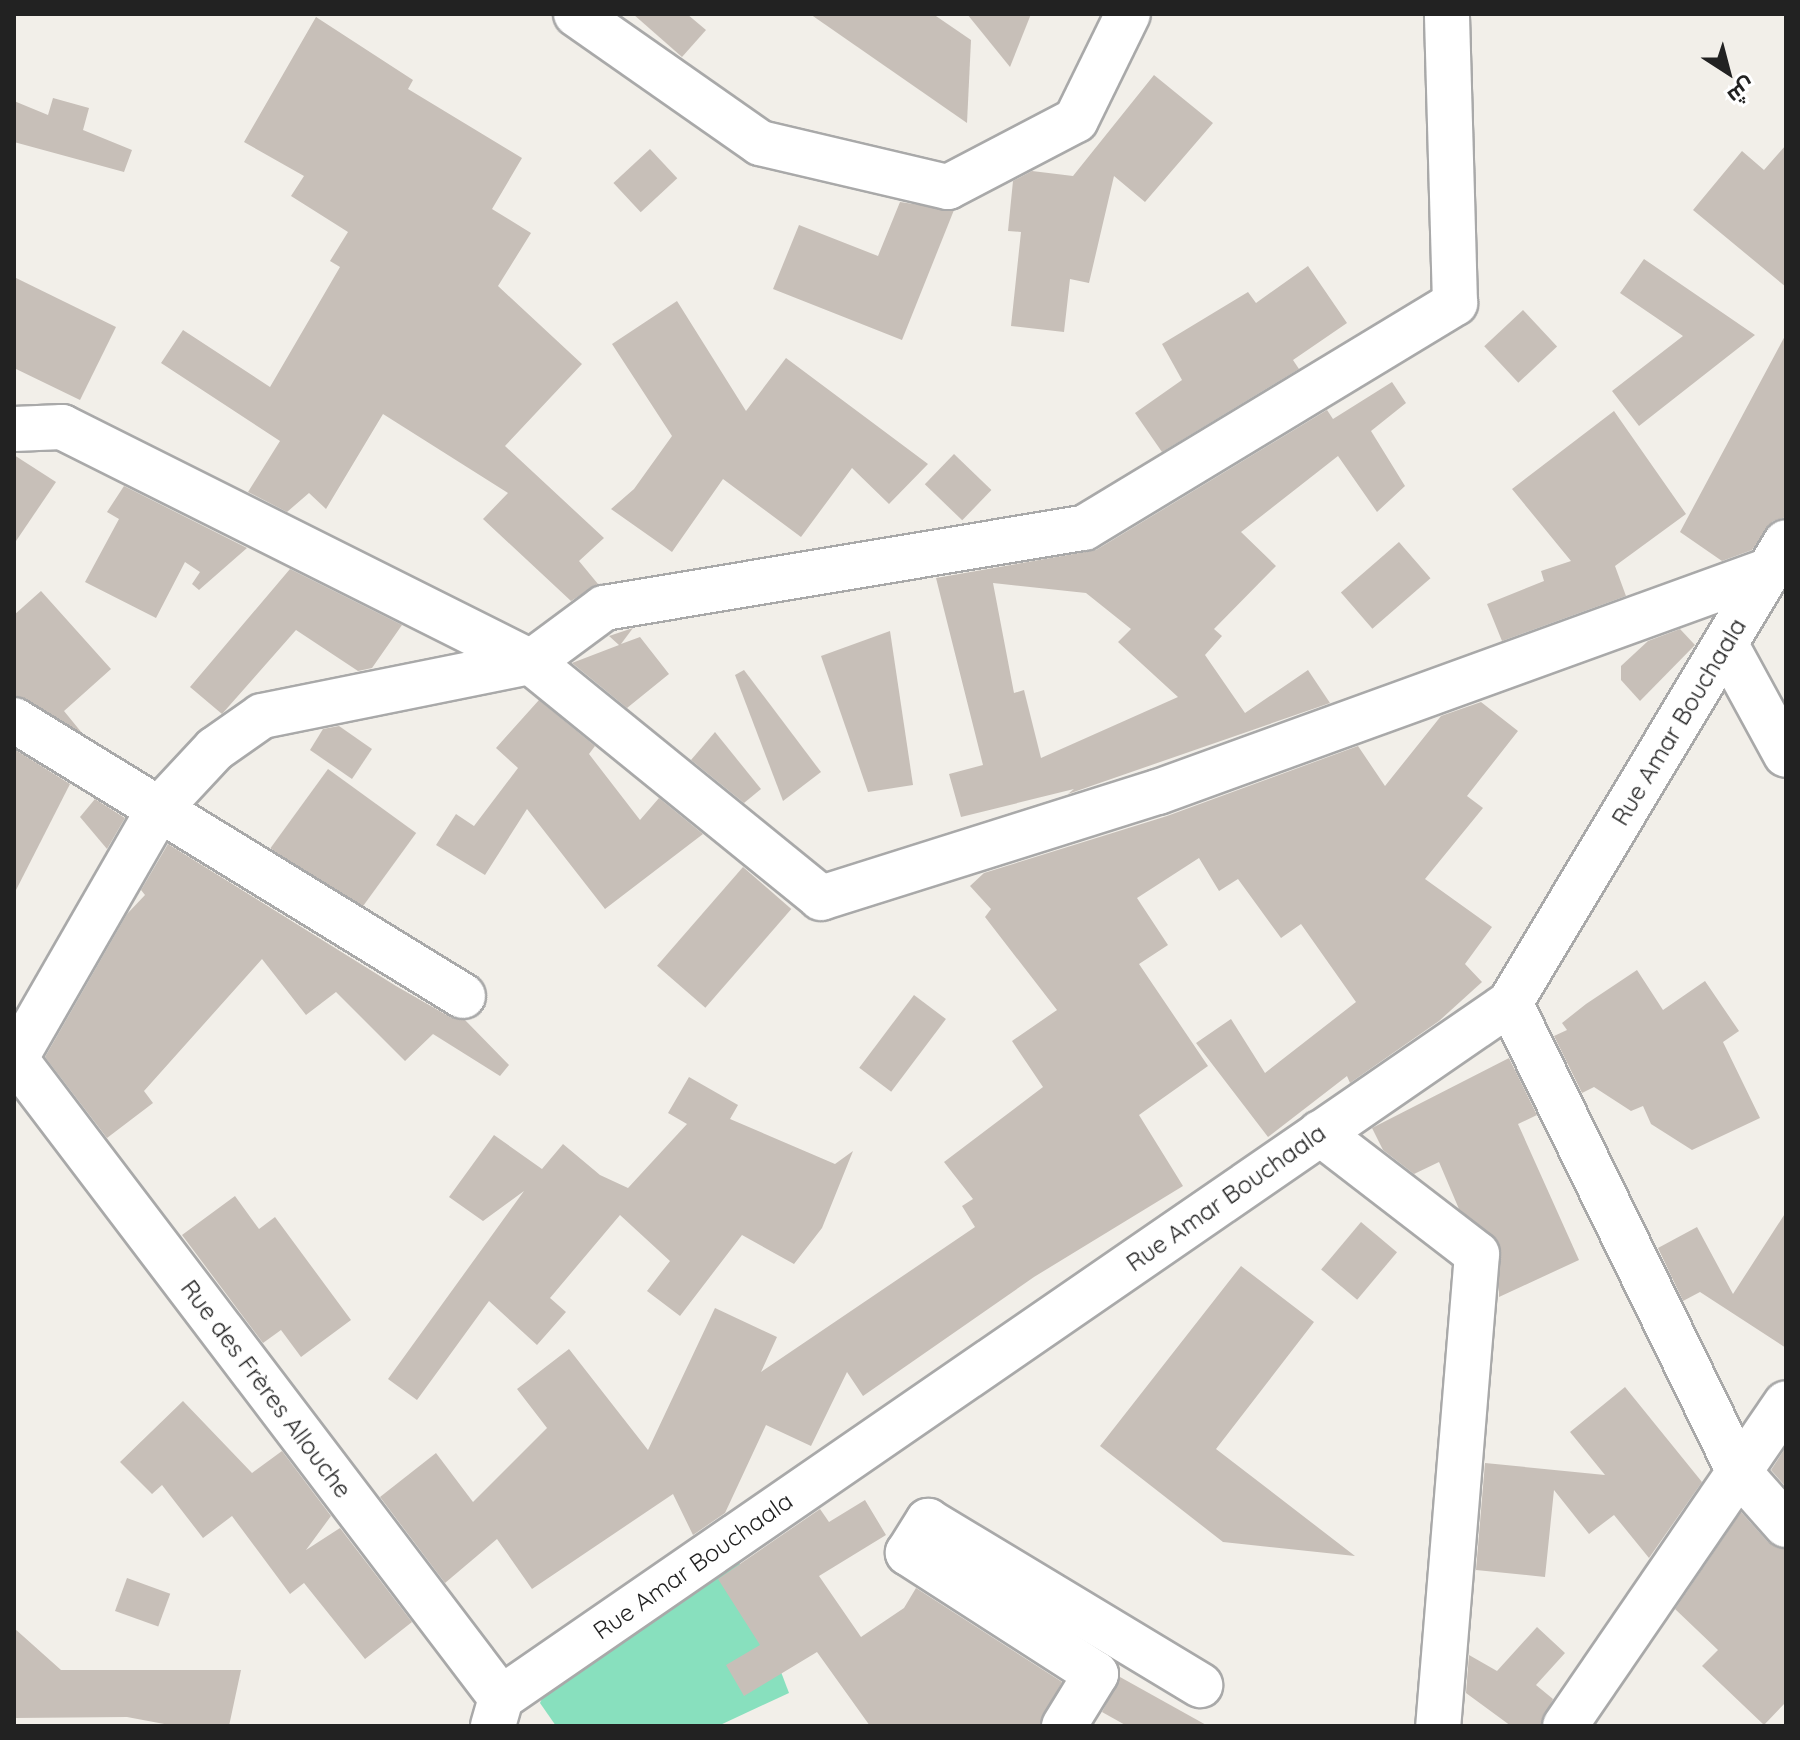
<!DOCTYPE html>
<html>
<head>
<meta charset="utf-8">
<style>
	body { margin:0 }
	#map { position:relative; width:1800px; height:1740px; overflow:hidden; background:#f2efe9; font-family:Quicksand,Cairo,sans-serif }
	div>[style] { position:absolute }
	.pitch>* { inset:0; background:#88e0be }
	.building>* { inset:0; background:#c7bfb8; transform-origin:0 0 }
	.roads { filter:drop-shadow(2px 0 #a9a9a9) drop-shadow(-2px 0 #a9a9a9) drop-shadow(0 2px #a9a9a9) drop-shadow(0 -2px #a9a9a9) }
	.street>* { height:44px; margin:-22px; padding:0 22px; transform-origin:22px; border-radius:22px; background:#fff }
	span { translate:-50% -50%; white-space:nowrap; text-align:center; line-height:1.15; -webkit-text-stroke:8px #fff; paint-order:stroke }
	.street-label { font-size:24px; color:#222 }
	.frame { position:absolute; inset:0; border:16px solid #222; pointer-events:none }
	.north { position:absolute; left:1688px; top:32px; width:80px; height:80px; -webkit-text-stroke:6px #fff; paint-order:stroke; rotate:144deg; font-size:22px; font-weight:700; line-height:32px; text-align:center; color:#222 }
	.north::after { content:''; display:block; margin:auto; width:28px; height:36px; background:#222; clip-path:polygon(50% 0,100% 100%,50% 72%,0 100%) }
</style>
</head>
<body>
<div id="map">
	<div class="pitch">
		<i style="clip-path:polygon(738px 1559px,789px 1693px,718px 1726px,556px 1726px,540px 1703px,551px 1678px)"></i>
	</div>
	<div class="building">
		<i style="clip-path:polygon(633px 14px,687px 14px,706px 30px,682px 57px)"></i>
		<i style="clip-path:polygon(810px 14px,933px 14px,971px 40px,967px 123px)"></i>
		<i style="clip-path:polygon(967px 14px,1031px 14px,1010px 67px)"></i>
		<i style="clip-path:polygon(316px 17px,413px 80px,408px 89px,522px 158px,492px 209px,531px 233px,498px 286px,582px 364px,505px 446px,604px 538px,579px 561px,598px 584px,571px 601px,483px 519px,508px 493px,383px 414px,326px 509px,309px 493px,287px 512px,248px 492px,280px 441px,161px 363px,183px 330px,270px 387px,340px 267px,330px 261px,348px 232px,291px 196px,304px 176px,244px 142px)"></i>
		<i style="clip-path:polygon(1154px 75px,1213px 123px,1145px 202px,1114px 176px,1089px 283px,1070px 279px,1064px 332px,1011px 326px,1021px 232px,1008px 231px,1013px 181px,1032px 171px,1073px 176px)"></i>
		<i style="clip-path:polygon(53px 98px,89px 108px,83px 130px,132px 150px,124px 172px,14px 142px,14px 101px,48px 115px)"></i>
		<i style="clip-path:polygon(1786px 145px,1786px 287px,1693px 210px,1742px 151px,1764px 170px)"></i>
		<i style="left:650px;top:149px;width:40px;height:50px;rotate:47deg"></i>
		<i style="clip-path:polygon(900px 202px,954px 210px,902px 340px,773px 289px,799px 225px,878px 256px)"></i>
		<i style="clip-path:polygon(1644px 259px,1755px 335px,1639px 426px,1612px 391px,1683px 336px,1620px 293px)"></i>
		<i style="clip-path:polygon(1308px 266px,1347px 323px,1293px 360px,1299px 369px,1162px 452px,1135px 413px,1182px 380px,1162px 344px,1248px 292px,1256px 303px)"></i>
		<i style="clip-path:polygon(14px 277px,116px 327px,80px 400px,14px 368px)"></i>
		<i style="clip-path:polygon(677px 301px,746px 411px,786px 358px,928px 464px,889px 504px,852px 468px,801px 537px,723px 479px,672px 552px,611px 509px,634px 489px,672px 436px,612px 344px)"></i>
		<i style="left:1523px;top:310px;width:50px;height:53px;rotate:47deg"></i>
		<i style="clip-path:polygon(1786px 334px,1786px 517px,1773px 521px,1752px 550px,1722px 561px,1680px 532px)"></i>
		<i style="clip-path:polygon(evenodd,1392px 382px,1406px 403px,1371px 431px,1405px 486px,1377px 512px,1338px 456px,1241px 532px,1276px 566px,1214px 629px,1222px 636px,1205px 655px,1245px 713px,1308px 670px,1330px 703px,1068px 794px,1074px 789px,961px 817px,949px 774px,983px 765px,936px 578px,1096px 550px,1327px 410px,1333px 419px,1392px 382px,993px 583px,1086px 593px,1131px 629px,1118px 642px,1178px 697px,1041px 758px,1024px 690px,1014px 693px,993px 583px)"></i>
		<i style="clip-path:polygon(1614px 411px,1686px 514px,1615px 566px,1626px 596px,1502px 641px,1487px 604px,1544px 581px,1541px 571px,1571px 561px,1512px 489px)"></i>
		<i style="left:954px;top:454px;width:52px;height:42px;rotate:44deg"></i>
		<i style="clip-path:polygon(14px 455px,56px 482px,14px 544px)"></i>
		<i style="clip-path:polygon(124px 486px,247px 548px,199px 590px,192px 584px,200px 572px,185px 562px,156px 618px,85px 582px,119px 519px,107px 512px)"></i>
		<i style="left:1399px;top:542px;width:48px;height:77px;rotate:49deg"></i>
		<i style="clip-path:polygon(290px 569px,402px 625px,372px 668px,358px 671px,296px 630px,222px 714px,190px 687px)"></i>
		<i style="clip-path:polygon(41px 591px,111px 669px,64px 711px,82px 733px,14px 695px,14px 615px)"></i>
		<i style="clip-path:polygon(633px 628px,621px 644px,640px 637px,669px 674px,627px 708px,572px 663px,619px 645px,609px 636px)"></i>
		<i style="clip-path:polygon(1680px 629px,1695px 645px,1640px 701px,1621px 680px,1621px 666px,1648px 641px)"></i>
		<i style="clip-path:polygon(890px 631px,913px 785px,868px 792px,821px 656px)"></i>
		<i style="clip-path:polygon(744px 670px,821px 772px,783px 801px,735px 675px)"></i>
		<i style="clip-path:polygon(539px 700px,595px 746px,589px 754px,640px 820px,659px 798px,703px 834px,605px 909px,527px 809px,485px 875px,436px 845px,456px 814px,474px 826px,518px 768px,496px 748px)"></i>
		<i style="clip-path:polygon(1481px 702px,1518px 731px,1467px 796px,1483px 808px,1425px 879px,1492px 927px,1465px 964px,1482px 982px,1439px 1021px,1350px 1083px,1347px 1076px,1268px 1137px,1196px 1043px,1231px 1019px,1265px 1073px,1356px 1002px,1301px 924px,1281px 938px,1238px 879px,1219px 891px,1199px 858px,1137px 898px,1168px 945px,1139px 964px,1208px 1066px,1139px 1115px,1183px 1186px,1034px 1277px,863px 1396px,847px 1372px,811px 1446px,766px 1425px,725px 1513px,693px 1535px,673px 1494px,532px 1589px,497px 1539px,445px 1583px,380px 1497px,436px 1453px,473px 1502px,547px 1428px,517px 1389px,569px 1349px,648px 1450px,715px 1308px,777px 1337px,761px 1372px,975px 1227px,962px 1206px,973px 1199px,944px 1162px,1043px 1087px,1012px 1041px,1057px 1010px,985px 917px,991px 909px,970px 886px,984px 873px,1167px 816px,1358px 746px,1385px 786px,1441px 716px)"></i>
		<i style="clip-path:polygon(339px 726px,372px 749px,352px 779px,310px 750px,323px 729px)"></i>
		<i style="clip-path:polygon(715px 732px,761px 789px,744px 803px,691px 760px)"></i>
		<i style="clip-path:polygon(14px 749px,70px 784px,14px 894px)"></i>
		<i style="left:328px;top:769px;width:109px;height:98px;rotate:36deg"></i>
		<i style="clip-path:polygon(95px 799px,125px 818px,107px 849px,80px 817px)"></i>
		<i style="clip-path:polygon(168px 844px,396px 986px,450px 1017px,465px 1020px,509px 1065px,500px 1076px,433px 1034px,405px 1061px,336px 992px,306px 1015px,262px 959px,144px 1091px,153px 1103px,107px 1138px,45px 1057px,127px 914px,145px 895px,141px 890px)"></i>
		<i style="left:743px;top:867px;width:64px;height:131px;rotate:41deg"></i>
		<i style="clip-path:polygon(1637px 970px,1663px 1010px,1705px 981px,1739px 1031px,1723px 1042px,1760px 1118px,1692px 1150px,1651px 1124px,1643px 1106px,1631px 1111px,1594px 1087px,1582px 1093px,1554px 1036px,1567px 1030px,1562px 1023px,1586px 1004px)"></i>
		<i style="left:914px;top:995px;width:40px;height:91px;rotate:37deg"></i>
		<i style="clip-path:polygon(1509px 1058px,1537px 1115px,1518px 1124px,1579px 1260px,1499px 1297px,1499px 1243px,1459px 1209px,1439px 1162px,1414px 1174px,1383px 1150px,1372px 1128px)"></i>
		<i style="clip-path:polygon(689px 1077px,738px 1105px,730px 1119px,835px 1164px,853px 1151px,822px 1228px,794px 1264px,742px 1235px,680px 1316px,647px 1291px,670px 1261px,620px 1215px,550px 1298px,566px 1312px,537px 1345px,489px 1301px,417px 1400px,388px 1379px,524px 1191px,483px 1221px,449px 1197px,494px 1135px,542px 1169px,563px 1144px,600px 1175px,628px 1188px,687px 1124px,668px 1113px)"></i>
		<i style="clip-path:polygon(235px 1196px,259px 1229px,275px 1217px,351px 1320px,301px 1357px,281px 1330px,263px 1343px,182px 1235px)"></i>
		<i style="clip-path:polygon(1786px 1212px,1786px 1348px,1700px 1292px,1683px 1301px,1658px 1248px,1697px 1227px,1733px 1294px)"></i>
		<i style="left:1361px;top:1222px;width:47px;height:62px;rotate:40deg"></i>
		<i style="clip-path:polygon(1241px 1266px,1314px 1322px,1216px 1449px,1355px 1556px,1223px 1542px,1100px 1446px)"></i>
		<i style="clip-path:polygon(1625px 1387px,1702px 1482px,1649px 1558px,1614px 1515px,1589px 1534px,1554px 1490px,1545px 1577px,1476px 1570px,1485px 1463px,1605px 1475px,1570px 1432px)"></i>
		<i style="clip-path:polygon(183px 1401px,252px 1473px,282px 1451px,331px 1516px,306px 1550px,340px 1528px,412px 1622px,365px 1659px,304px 1583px,290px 1594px,232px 1516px,203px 1538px,162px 1485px,152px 1494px,120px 1462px)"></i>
		<i style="clip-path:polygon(1786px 1447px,1786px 1487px,1771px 1470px)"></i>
		<i style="clip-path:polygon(865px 1500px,886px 1535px,819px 1576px,861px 1637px,904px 1608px,916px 1588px,1062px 1682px,1039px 1726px,870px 1726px,817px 1652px,744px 1696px,726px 1665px,760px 1645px,718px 1579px,820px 1509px,829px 1522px)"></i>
		<i style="clip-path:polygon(1741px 1512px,1768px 1542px,1786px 1549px,1786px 1702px,1764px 1725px,1702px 1666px,1718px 1650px,1675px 1609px)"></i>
		<i style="left:127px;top:1578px;width:46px;height:35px;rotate:20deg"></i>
		<i style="clip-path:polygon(1537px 1627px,1565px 1653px,1536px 1685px,1553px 1699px,1540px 1726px,1511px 1726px,1466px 1693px,1469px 1655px,1497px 1671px)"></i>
		<i style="clip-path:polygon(14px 1628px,61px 1670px,241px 1670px,229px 1726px,175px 1726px,127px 1717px,14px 1718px)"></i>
		<i style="clip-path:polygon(1120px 1677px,1208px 1726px,1127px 1726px,1102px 1712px)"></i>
	</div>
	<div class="roads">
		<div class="street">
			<i style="left:576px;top:14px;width:225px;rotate:35deg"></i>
			<i style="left:760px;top:143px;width:193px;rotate:13.2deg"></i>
			<i style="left:948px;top:187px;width:144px;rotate:-27.6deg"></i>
			<i style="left:1076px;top:120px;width:118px;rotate:-63.9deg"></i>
			<i style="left:14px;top:429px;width:48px;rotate:-2.4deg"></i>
			<i style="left:62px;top:427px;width:525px;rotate:26.61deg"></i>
			<i style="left:531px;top:662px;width:374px;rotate:39.1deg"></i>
			<i style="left:821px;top:898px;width:353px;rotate:-17.5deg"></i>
			<i style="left:1158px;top:792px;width:651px;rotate:-19.94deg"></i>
			<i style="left:1726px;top:645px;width:125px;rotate:61.4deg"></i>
			<i style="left:14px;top:720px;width:527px;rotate:31.58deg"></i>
			<i style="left:1510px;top:1003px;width:522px;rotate:63.97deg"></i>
			<i style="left:1739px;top:1472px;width:71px;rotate:48.4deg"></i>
			<i style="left:14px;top:1057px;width:805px;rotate:52.77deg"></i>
			<i style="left:501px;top:1698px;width:29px;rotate:106deg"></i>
			<i style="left:14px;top:1061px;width:291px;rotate:-60.1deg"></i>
			<i style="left:159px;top:809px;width:82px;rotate:-47deg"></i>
			<i style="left:215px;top:749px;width:57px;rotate:-35.1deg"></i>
			<i style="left:262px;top:716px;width:274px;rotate:-11.4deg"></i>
			<i style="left:531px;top:662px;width:91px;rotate:-36.5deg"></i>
			<i style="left:604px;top:608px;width:487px;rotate:-9.5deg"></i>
			<i style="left:1084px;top:528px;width:434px;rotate:-31.2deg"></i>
			<i style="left:1455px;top:303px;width:289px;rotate:-91.6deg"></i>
			<i style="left:1320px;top:1133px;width:198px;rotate:37.6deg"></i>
			<i style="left:1477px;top:1254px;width:474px;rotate:94.7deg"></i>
			<i style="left:501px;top:1698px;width:1225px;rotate:-34.56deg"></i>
			<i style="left:1510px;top:1003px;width:537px;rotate:-59.09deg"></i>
			<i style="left:1064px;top:1726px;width:61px;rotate:-58.4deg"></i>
			<i style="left:1096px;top:1674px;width:224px;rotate:-147.2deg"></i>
			<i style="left:908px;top:1553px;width:38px;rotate:-58deg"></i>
			<i style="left:928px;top:1521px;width:318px;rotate:31.1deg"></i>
			<i style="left:1565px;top:1726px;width:391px;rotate:-55.6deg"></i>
		</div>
	</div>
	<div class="street-label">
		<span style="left:1679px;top:722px;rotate:-59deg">Rue Amar Bouchaala</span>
		<span style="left:1226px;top:1198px;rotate:-35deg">Rue Amar Bouchaala</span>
		<span style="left:266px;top:1389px;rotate:53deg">Rue des Frères Allouche</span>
		<span style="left:693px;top:1566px;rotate:-35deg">Rue Amar Bouchaala</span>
	</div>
	<div class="frame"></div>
	<div class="north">ش</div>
</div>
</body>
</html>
